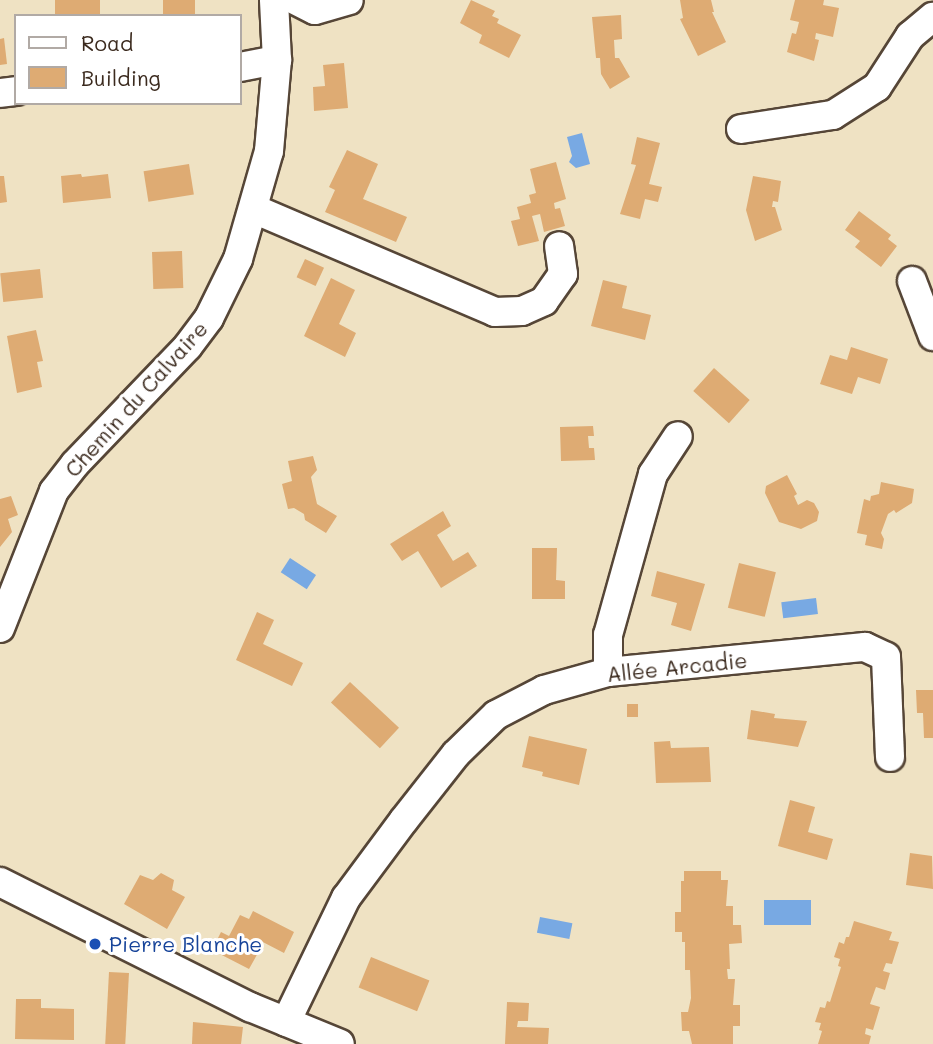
<!DOCTYPE html>
<html>
<head>
<meta charset="utf-8">
<style>
	body { margin:0 }
	#map { position:relative; width:933px; height:1044px; overflow:hidden; background:#efe2c3; font-family:Mali,sans-serif }
	div>[style] { position:absolute }
	.water>* { inset:0; background:#78a9e3; transform-origin:0 0 }
	.building>* { inset:0; background:#deab73; transform-origin:0 0 }
	.roads { filter:drop-shadow(2px 0 #564637) drop-shadow(-2px 0 #564637) drop-shadow(0 2px #564637) drop-shadow(0 -2px #564637) }
	.minor>* { height:28px; margin:-14px; padding:0 14px; transform-origin:14px; border-radius:14px; background:#fff }
	.dots>* { width:19px; height:19px; translate:-50% -50%; box-sizing:border-box; border:4px solid #fff; border-radius:50% }
	span { translate:-50% -50%; white-space:nowrap; text-align:center; line-height:1.15; -webkit-text-stroke:6px #fff; paint-order:stroke }
	.street-label { font-size:21px; color:#3b2a1e }
	.transit-label { font-size:21px; color:#164399 }
	.left { translate:0 -50%; text-align:left }
	.legend { position:absolute; left:14px; top:14px; width:228px; height:91px; box-sizing:border-box; background:#fff; border:2px solid #b1aaa5; margin:0; padding:9px 12px; list-style:none; font-size:21px; color:#3b2a1e }
	.legend li { display:flex; align-items:center; gap:14px; height:35px }
	.legend b { width:35px; border:2px solid #b1aaa5 }
</style>
</head>
<body>
<div id="map">
	<div class="water">
		<i style="clip-path:polygon(582px 133px,590px 164px,576px 168px,569px 162px,572px 156px,567px 137px)"></i>
		<i style="left:290px;top:558px;width:31px;height:17px;rotate:33deg"></i>
		<i style="left:816px;top:598px;width:16px;height:35px;rotate:83deg"></i>
		<i style="left:764px;top:900px;width:47px;height:25px"></i>
		<i style="left:540px;top:917px;width:33px;height:16px;rotate:11deg"></i>
	</div>
	<div class="building">
		<i style="left:55px;top:0;width:45px;height:16px"></i>
		<i style="left:163px;top:0;width:32px;height:16px"></i>
		<i style="clip-path:polygon(471px 0,495px 11px,492px 16px,499px 19px,497px 23px,521px 35px,509px 58px,479px 43px,482px 35px,460px 23px)"></i>
		<i style="clip-path:polygon(680px 0,711px 0,714px 12px,712px 12px,726px 42px,698px 56px,680px 19px,683px 18px)"></i>
		<i style="clip-path:polygon(795px 0,824px 0,823px 5px,839px 8px,833px 37px,816px 33px,815px 39px,819px 40px,814px 61px,787px 52px,792px 33px,796px 34px,799px 22px,790px 20px)"></i>
		<i style="clip-path:polygon(621px 15px,622px 39px,614px 40px,615px 58px,619px 58px,630px 77px,610px 89px,601px 74px,600px 58px,596px 58px,592px 17px)"></i>
		<i style="clip-path:polygon(4px 38px,7px 64px,0 65px,0 39px)"></i>
		<i style="clip-path:polygon(344px 63px,348px 108px,314px 111px,313px 87px,325px 86px,323px 65px)"></i>
		<i style="clip-path:polygon(637px 137px,660px 143px,649px 184px,662px 187px,658px 202px,645px 199px,640px 219px,620px 214px,636px 165px,631px 164px)"></i>
		<i style="clip-path:polygon(347px 150px,378px 164px,363px 199px,407px 217px,396px 242px,325px 212px,335px 190px,329px 187px)"></i>
		<i style="clip-path:polygon(556px 162px,566px 199px,554px 203px,555px 209px,560px 208px,565px 226px,544px 232px,540px 214px,532px 216px,539px 241px,518px 246px,511px 221px,520px 219px,517px 207px,531px 203px,529px 195px,536px 193px,530px 169px)"></i>
		<i style="left:189px;top:164px;width:31px;height:46px;rotate:81deg"></i>
		<i style="clip-path:polygon(81px 174px,82px 177px,108px 174px,111px 198px,63px 203px,61px 176px)"></i>
		<i style="clip-path:polygon(0 176px,4px 176px,7px 202px,0 203px)"></i>
		<i style="clip-path:polygon(753px 176px,781px 181px,778px 202px,773px 201px,772px 207px,775px 207px,782px 230px,755px 241px,746px 210px)"></i>
		<i style="clip-path:polygon(859px 211px,891px 235px,888px 239px,897px 246px,881px 267px,855px 247px,860px 241px,845px 230px)"></i>
		<i style="left:182px;top:251px;width:37px;height:30px;rotate:88deg"></i>
		<i style="left:305px;top:259px;width:21px;height:20px;rotate:25deg"></i>
		<i style="left:40px;top:269px;width:29px;height:40px;rotate:84deg"></i>
		<i style="clip-path:polygon(331px 278px,355px 290px,339px 324px,356px 333px,345px 357px,304px 336px)"></i>
		<i style="clip-path:polygon(603px 280px,627px 286px,622px 308px,651px 315px,645px 340px,591px 326px)"></i>
		<i style="clip-path:polygon(36px 330px,43px 361px,37px 362px,42px 387px,17px 393px,7px 336px)"></i>
		<i style="clip-path:polygon(851px 347px,888px 359px,880px 384px,858px 377px,852px 394px,820px 384px,830px 355px,847px 360px)"></i>
		<i style="left:714px;top:368px;width:48px;height:31px;rotate:42deg"></i>
		<i style="clip-path:polygon(593px 426px,594px 436px,588px 436px,589px 448px,594px 448px,595px 460px,561px 461px,560px 427px)"></i>
		<i style="clip-path:polygon(313px 456px,317px 470px,311px 477px,317px 504px,337px 516px,326px 533px,305px 520px,304px 514px,294px 508px,288px 509px,282px 484px,292px 481px,288px 461px)"></i>
		<i style="clip-path:polygon(787px 475px,797px 494px,794px 496px,798px 505px,807px 500px,814px 503px,819px 512px,817px 521px,801px 529px,779px 522px,765px 493px,766px 486px)"></i>
		<i style="clip-path:polygon(881px 482px,914px 489px,912px 503px,896px 513px,894px 510px,888px 514px,881px 533px,884px 539px,882px 549px,865px 545px,867px 535px,857px 533px,864px 499px,870px 501px,871px 496px,879px 494px)"></i>
		<i style="clip-path:polygon(11px 496px,18px 515px,8px 519px,12px 532px,0 547px,0 499px)"></i>
		<i style="clip-path:polygon(443px 511px,451px 526px,437px 535px,453px 561px,468px 552px,477px 566px,441px 588px,418px 551px,402px 561px,390px 544px)"></i>
		<i style="clip-path:polygon(532px 548px,557px 548px,556px 580px,565px 581px,565px 599px,532px 599px)"></i>
		<i style="left:739px;top:563px;width:38px;height:46px;rotate:14deg"></i>
		<i style="clip-path:polygon(657px 571px,705px 584px,691px 631px,671px 625px,677px 603px,651px 596px)"></i>
		<i style="clip-path:polygon(257px 612px,274px 620px,263px 644px,303px 663px,292px 686px,236px 660px)"></i>
		<i style="left:350px;top:682px;width:67px;height:28px;rotate:43deg"></i>
		<i style="clip-path:polygon(916px 690px,933px 690px,933px 738px,924px 738px,923px 713px,917px 713px)"></i>
		<i style="left:627px;top:704px;width:11px;height:13px"></i>
		<i style="clip-path:polygon(751px 710px,775px 714px,774px 718px,807px 721px,798px 747px,747px 739px)"></i>
		<i style="clip-path:polygon(529px 736px,587px 749px,579px 785px,542px 776px,543px 772px,522px 767px)"></i>
		<i style="clip-path:polygon(670px 741px,671px 748px,709px 747px,711px 782px,656px 783px,654px 742px)"></i>
		<i style="clip-path:polygon(790px 800px,815px 807px,808px 832px,833px 839px,827px 860px,778px 846px)"></i>
		<i style="clip-path:polygon(910px 853px,932px 856px,933px 889px,906px 885px)"></i>
		<i style="clip-path:polygon(684px 871px,721px 871px,721px 880px,728px 880px,726px 906px,733px 906px,733px 925px,741px 925px,742px 943px,729px 944px,730px 969px,727px 969px,728px 979px,735px 979px,733px 1005px,740px 1005px,740px 1026px,733px 1026px,733px 1044px,692px 1044px,689px 1031px,682px 1031px,681px 1012px,688px 1012px,691px 998px,690px 970px,685px 970px,685px 942px,682px 942px,682px 932px,675px 932px,675px 912px,681px 912px,681px 881px,684px 881px)"></i>
		<i style="clip-path:polygon(161px 873px,174px 880px,172px 890px,185px 897px,167px 929px,124px 904px,140px 875px,153px 880px)"></i>
		<i style="clip-path:polygon(253px 911px,294px 932px,284px 953px,257px 939px,253px 948px,259px 951px,249px 969px,212px 950px,221px 932px,229px 936px,240px 915px,249px 919px)"></i>
		<i style="clip-path:polygon(854px 921px,892px 932px,889px 940px,899px 942px,892px 964px,886px 963px,883px 971px,890px 973px,885px 990px,876px 987px,870px 1004px,880px 1007px,873px 1030px,866px 1028px,865px 1034px,871px 1036px,869px 1044px,818px 1044px,822px 1031px,819px 1030px,821px 1023px,815px 1022px,820px 1007px,825px 1008px,827px 1001px,830px 1002px,841px 967px,838px 966px,840px 959px,834px 957px,839px 942px,844px 944px,846px 937px,849px 937px)"></i>
		<i style="left:371px;top:957px;width:63px;height:33px;rotate:22deg"></i>
		<i style="left:109px;top:972px;width:20px;height:72px;rotate:3deg"></i>
		<i style="clip-path:polygon(16px 999px,41px 999px,41px 1008px,74px 1009px,74px 1040px,15px 1039px)"></i>
		<i style="clip-path:polygon(507px 1002px,529px 1003px,528px 1021px,518px 1021px,517px 1027px,549px 1028px,548px 1044px,505px 1044px)"></i>
		<i style="clip-path:polygon(193px 1022px,243px 1027px,241px 1044px,192px 1044px)"></i>
	</div>
	<div class="roads">
		<div class="minor">
			<i style="left:295px;top:0;width:22px;rotate:27deg"></i>
			<i style="left:315px;top:10px;width:35px;rotate:-16deg"></i>
			<i style="left:240px;top:67px;width:38px;rotate:-11deg"></i>
			<i style="left:0;top:93px;width:16px;rotate:-7deg"></i>
			<i style="left:741px;top:129px;width:93px;rotate:-8.7deg"></i>
			<i style="left:833px;top:115px;width:52px;rotate:-32.5deg"></i>
			<i style="left:877px;top:87px;width:61px;rotate:-57.1deg"></i>
			<i style="left:910px;top:36px;width:30px;rotate:-40deg"></i>
			<i style="left:254px;top:209px;width:262px;rotate:23.1deg"></i>
			<i style="left:495px;top:312px;width:27px;rotate:-2deg"></i>
			<i style="left:522px;top:311px;width:24px;rotate:-24deg"></i>
			<i style="left:544px;top:301px;width:33px;rotate:-55deg"></i>
			<i style="left:563px;top:274px;width:28px;rotate:-98deg"></i>
			<i style="left:912px;top:281px;width:59px;rotate:69.1deg"></i>
			<i style="left:0;top:628px;width:147px;rotate:-68.5deg"></i>
			<i style="left:54px;top:491px;width:34px;rotate:-52deg"></i>
			<i style="left:75px;top:464px;width:163px;rotate:-46.2deg"></i>
			<i style="left:188px;top:346px;width:35px;rotate:-53deg"></i>
			<i style="left:209px;top:318px;width:66px;rotate:-63.8deg"></i>
			<i style="left:238px;top:259px;width:112px;rotate:-74deg"></i>
			<i style="left:269px;top:151px;width:91px;rotate:-85deg"></i>
			<i style="left:277px;top:60px;width:60px;rotate:-92.9deg"></i>
			<i style="left:608px;top:672px;width:37px;rotate:-90deg"></i>
			<i style="left:608px;top:635px;width:167px;rotate:-74.4deg"></i>
			<i style="left:653px;top:474px;width:45px;rotate:-56.7deg"></i>
			<i style="left:0;top:882px;width:280px;rotate:26.6deg"></i>
			<i style="left:250px;top:1007px;width:97px;rotate:22.3deg"></i>
			<i style="left:286px;top:1022px;width:138px;rotate:-64.2deg"></i>
			<i style="left:346px;top:898px;width:97px;rotate:-53.4deg"></i>
			<i style="left:404px;top:820px;width:84px;rotate:-51.8deg"></i>
			<i style="left:456px;top:754px;width:56px;rotate:-44.3deg"></i>
			<i style="left:496px;top:715px;width:54px;rotate:-27.5deg"></i>
			<i style="left:544px;top:690px;width:66px;rotate:-15.7deg"></i>
			<i style="left:608px;top:672px;width:258px;rotate:-5.6deg"></i>
			<i style="left:865px;top:647px;width:23px;rotate:25deg"></i>
			<i style="left:886px;top:657px;width:100px;rotate:87.7deg"></i>
		</div>
	</div>
	<div class="dots">
		<i style="left:95px;top:944px;background:#1a4fb4"></i>
	</div>
	<div class="street-label">
		<span style="left:136px;top:399px;rotate:-48deg">Chemin du Calvaire</span>
		<span style="left:677px;top:667px;rotate:-6deg">Allée Arcadie</span>
	</div>
	<div class="transit-label">
		<span class="left" style="left:109px;top:944px">Pierre Blanche</span>
	</div>
	<ul class="legend">
	<li><b style="height:9px;background:#fff"></b>Road</li>
	<li><b style="height:19px;background:#deab73"></b>Building</li>
	</ul>
</div>
</body>
</html>
